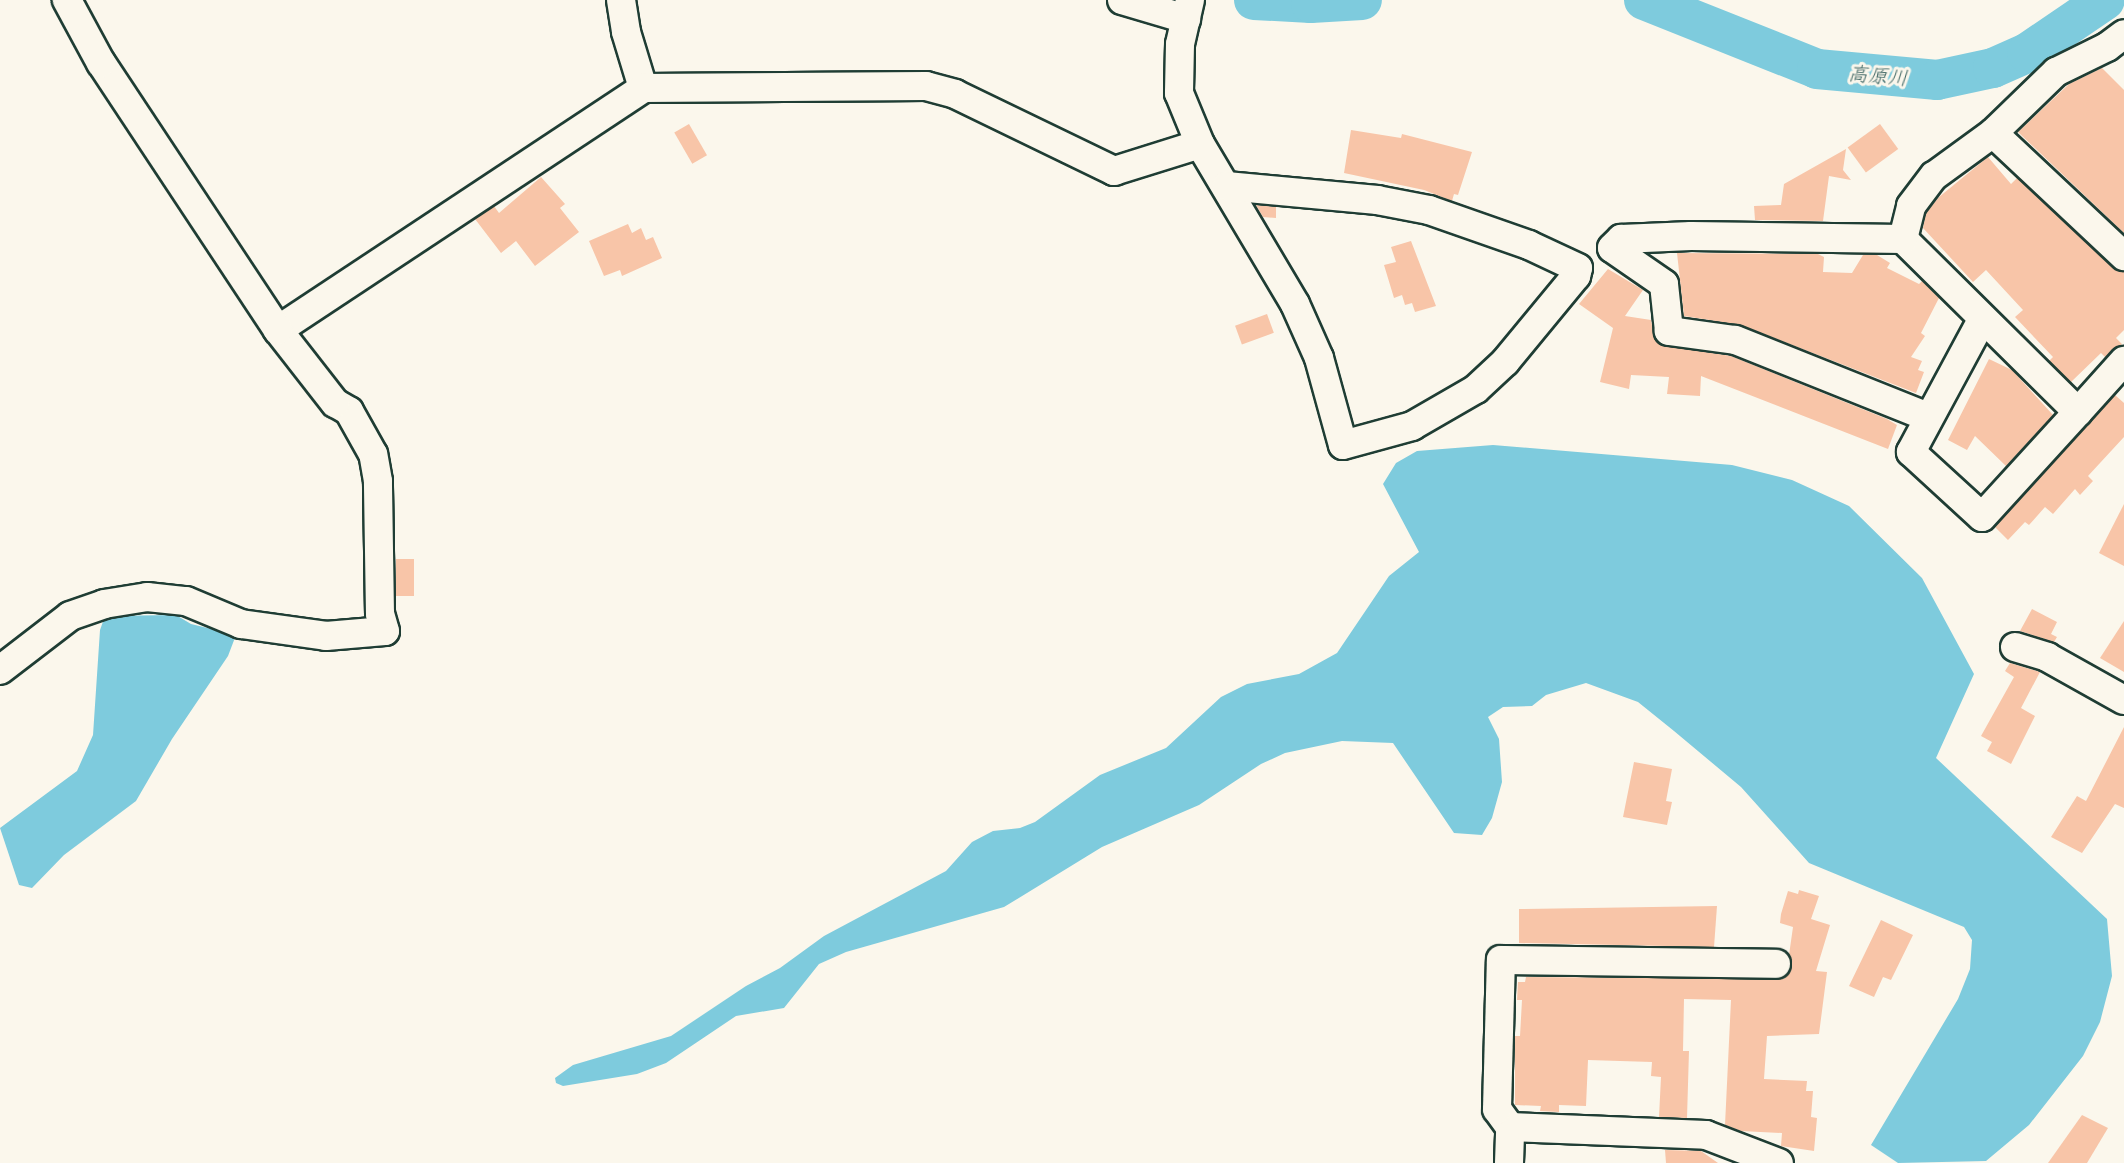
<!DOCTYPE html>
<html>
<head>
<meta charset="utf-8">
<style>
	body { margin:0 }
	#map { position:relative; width:2124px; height:1163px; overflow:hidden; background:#fbf7ec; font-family:"Playpen Sans","Klee One",sans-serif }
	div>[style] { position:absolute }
	.water>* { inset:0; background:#7ecbdd }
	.river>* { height:40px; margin:-20px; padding:0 20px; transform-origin:20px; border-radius:20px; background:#7ecbdd }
	.building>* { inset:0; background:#f8c5a8; transform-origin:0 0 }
	.roads { filter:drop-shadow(2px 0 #1f3d34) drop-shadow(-2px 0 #1f3d34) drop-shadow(0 2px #1f3d34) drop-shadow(0 -2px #1f3d34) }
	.minor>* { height:28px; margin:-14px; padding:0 14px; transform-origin:14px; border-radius:14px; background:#fbf7ec }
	span { translate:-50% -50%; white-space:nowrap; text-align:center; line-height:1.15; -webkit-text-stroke:6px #fbf7ec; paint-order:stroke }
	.water-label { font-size:20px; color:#37605e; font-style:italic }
</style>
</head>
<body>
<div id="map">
	<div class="water">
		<i style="clip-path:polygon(1493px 445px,1732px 465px,1792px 480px,1849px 506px,1922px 578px,1974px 674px,1936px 758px,2107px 919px,2112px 976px,2100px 1022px,2083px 1056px,2029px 1125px,1986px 1161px,1898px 1163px,1871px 1145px,1958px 999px,1970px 969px,1972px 940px,1964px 927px,1809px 863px,1741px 787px,1674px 731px,1638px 702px,1586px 683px,1546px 695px,1532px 706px,1503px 707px,1488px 717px,1499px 739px,1502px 782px,1492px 818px,1482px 835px,1454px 833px,1393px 743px,1342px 741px,1285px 753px,1261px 764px,1199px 805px,1102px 847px,1004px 907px,846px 952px,819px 964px,784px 1008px,736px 1016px,666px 1063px,637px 1074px,563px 1086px,556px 1083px,555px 1078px,573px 1065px,671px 1036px,746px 986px,780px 968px,824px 936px,946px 871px,972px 842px,993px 831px,1020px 828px,1035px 822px,1100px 775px,1166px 748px,1221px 697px,1247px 684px,1299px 674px,1337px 653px,1389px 576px,1419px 552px,1383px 484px,1396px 463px,1417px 451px)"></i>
		<i style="clip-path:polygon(176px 615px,191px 624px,236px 635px,228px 656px,172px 739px,136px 801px,64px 855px,32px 888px,19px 885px,0 828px,77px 771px,93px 735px,100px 630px,105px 616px)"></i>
	</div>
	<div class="river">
		<i style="left:1254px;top:0;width:57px;rotate:3deg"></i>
		<i style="left:1311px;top:3px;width:51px;rotate:-3.4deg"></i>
		<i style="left:1644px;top:0;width:186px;rotate:21.7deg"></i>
		<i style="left:1817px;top:69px;width:121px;rotate:5.2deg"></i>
		<i style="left:1937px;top:80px;width:57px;rotate:-12.1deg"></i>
		<i style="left:1993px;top:68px;width:37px;rotate:-24deg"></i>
		<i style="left:2027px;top:53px;width:94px;rotate:-34.2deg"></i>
	</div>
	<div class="building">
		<i style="clip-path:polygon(2102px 68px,2124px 90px,2124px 233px,2018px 132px,2069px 84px)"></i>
		<i style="left:689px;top:124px;width:36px;height:17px;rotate:60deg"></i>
		<i style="left:1880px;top:124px;width:31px;height:40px;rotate:54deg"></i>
		<i style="clip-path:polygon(1351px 130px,1401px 138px,1402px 134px,1472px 152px,1458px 195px,1454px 194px,1452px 201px,1424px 190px,1344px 173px)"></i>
		<i style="clip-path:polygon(1846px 149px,1843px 170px,1851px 180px,1829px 176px,1823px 221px,1755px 220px,1754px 206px,1781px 205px,1784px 184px)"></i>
		<i style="clip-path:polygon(1988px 157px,2011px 184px,2017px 178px,2113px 268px,2124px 272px,2124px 330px,2116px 338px,2122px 344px,2105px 357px,2101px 353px,2071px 382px,2049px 361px,2053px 357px,2015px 317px,2023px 310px,1986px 270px,1973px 282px,1923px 228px,1926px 213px,1939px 197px)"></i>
		<i style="clip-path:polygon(541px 177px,565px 204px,560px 208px,579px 232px,535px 266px,516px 241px,501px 253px,475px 219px,494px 206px,499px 213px)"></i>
		<i style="clip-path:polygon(1256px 205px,1276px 207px,1276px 218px,1263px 217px)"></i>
		<i style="clip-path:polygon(628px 224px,632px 233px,641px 228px,646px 240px,653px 237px,662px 258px,622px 276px,620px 270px,604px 276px,589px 241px)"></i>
		<i style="clip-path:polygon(1411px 241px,1436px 306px,1415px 312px,1412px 303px,1405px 305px,1402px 295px,1394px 298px,1384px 265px,1396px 262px,1391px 247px)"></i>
		<i style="clip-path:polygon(1677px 253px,1818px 254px,1824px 257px,1823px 272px,1852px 273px,1863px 255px,1877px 255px,1890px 263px,1887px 268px,1919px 284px,1922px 281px,1939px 298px,1921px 333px,1925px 336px,1911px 357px,1922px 361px,1918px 370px,1924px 372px,1916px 393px,1741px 325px,1684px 316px)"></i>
		<i style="clip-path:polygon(1608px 269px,1643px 290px,1625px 316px,1651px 320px,1655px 339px,1660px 345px,1731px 356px,1887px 419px,1897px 425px,1888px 449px,1701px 376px,1700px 396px,1667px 394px,1669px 377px,1631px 375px,1629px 389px,1600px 382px,1613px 328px,1579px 304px)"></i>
		<i style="left:1267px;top:314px;width:20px;height:34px;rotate:70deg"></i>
		<i style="clip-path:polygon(1989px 359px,2012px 370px,2053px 415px,2006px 466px,1975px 436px,1967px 450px,1948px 440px)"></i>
		<i style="clip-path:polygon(2115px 395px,2124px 403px,2124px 437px,2088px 476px,2093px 481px,2080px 495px,2075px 489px,2053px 514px,2045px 507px,2029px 525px,2025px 522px,2008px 540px,1995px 527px)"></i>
		<i style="clip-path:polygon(2124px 504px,2124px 566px,2099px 553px)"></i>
		<i style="left:396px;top:559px;width:18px;height:37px"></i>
		<i style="clip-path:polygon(2032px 609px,2057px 622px,2051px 634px,2057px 637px,2054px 642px,2020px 631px)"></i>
		<i style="clip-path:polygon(2124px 621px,2124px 672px,2100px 658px)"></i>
		<i style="clip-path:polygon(2010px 663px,2040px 672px,2021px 708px,2035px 716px,2011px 764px,1987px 751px,1992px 742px,1981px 736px,2014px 677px,2005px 671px)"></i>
		<i style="clip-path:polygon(2124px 727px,2124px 808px,2115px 804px,2082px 853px,2051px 837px,2077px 796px,2086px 801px)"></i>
		<i style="clip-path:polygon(1634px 762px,1672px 769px,1666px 801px,1672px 802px,1667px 825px,1623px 817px)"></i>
		<i style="clip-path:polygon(1799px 890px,1819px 896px,1811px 919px,1830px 925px,1816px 971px,1827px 972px,1819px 1034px,1767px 1036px,1764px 1079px,1807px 1081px,1806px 1091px,1813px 1091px,1811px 1117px,1817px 1118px,1814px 1151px,1781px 1146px,1782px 1133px,1741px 1131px,1725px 1125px,1731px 1000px,1684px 999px,1683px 1051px,1689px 1051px,1687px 1118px,1659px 1117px,1661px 1077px,1651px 1076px,1652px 1062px,1588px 1060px,1586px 1106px,1559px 1105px,1559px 1112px,1540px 1111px,1541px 1106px,1515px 1105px,1515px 1036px,1520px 1036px,1522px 1000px,1517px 1000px,1518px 982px,1525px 982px,1526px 977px,1784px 979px,1792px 965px,1789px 955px,1793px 927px,1780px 923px,1781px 914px,1788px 891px,1798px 894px)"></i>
		<i style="clip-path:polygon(1717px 906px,1714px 947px,1519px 943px,1519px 909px)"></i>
		<i style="clip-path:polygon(1881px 920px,1913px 935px,1891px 980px,1883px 977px,1874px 997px,1849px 986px)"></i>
		<i style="clip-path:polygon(2082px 1115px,2108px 1128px,2087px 1163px,2048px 1163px)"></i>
		<i style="clip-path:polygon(1665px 1150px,1701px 1151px,1718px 1163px,1666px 1163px)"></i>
	</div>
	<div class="roads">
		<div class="minor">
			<i style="left:621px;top:0;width:32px;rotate:81deg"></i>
			<i style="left:626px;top:32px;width:59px;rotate:73.1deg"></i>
			<i style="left:1122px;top:0;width:67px;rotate:16.5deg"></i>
			<i style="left:1190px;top:0;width:45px;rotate:102.8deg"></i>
			<i style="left:1180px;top:44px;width:49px;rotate:91.2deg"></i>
			<i style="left:1179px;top:93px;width:55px;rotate:67.6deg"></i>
			<i style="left:1200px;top:144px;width:186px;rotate:59.3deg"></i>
			<i style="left:1295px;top:304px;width:59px;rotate:66deg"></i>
			<i style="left:1319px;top:358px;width:90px;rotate:74.6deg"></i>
			<i style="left:1343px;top:445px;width:72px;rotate:-15.4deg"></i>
			<i style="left:1412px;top:426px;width:74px;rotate:-30deg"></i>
			<i style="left:1476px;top:389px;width:40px;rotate:-43deg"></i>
			<i style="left:1505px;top:362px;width:112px;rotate:-50.5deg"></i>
			<i style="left:1576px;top:276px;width:8px;rotate:-76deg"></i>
			<i style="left:1578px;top:268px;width:54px;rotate:-154.9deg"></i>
			<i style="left:1529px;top:245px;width:106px;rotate:-160.7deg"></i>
			<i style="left:1429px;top:210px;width:53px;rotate:-169.1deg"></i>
			<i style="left:1377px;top:200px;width:151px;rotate:-174.7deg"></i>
			<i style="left:1993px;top:133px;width:180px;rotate:43.2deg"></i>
			<i style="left:1903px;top:239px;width:246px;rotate:44.7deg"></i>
			<i style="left:2078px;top:412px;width:69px;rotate:-48deg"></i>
			<i style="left:1982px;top:320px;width:150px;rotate:118.3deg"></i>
			<i style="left:1911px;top:452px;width:96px;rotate:42.5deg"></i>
			<i style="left:1982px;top:517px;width:142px;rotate:-47.6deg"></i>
			<i style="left:278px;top:330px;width:438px;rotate:-33.5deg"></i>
			<i style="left:643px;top:88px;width:283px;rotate:-0.4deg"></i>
			<i style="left:926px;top:86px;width:30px;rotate:15deg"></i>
			<i style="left:955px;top:94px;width:177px;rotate:25.8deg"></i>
			<i style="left:1114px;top:171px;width:90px;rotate:-17.4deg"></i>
			<i style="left:1928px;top:417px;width:208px;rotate:-158.2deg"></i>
			<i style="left:1735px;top:340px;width:67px;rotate:-172.2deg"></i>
			<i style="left:1669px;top:331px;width:47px;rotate:-96.1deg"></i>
			<i style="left:1664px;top:284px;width:63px;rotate:-145.3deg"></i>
			<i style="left:1612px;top:248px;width:13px;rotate:-45deg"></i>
			<i style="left:1621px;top:239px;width:70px;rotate:-2.5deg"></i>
			<i style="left:1691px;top:236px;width:212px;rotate:0.8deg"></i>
			<i style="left:1903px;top:239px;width:34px;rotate:-76deg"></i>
			<i style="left:1911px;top:206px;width:38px;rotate:-53deg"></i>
			<i style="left:1934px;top:176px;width:73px;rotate:-36.1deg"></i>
			<i style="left:1993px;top:133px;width:88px;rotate:-44.1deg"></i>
			<i style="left:2056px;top:72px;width:57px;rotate:-26.1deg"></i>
			<i style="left:2107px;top:47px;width:21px;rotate:-37deg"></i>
			<i style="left:2015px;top:647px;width:34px;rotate:17deg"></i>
			<i style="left:2047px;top:657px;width:88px;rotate:29.2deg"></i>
			<i style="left:0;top:670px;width:88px;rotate:-37.6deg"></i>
			<i style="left:70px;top:616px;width:36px;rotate:-19deg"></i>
			<i style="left:104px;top:604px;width:44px;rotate:-9.2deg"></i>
			<i style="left:147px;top:597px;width:39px;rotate:6deg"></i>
			<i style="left:186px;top:601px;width:60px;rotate:22.7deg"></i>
			<i style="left:241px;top:624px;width:86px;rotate:8deg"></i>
			<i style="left:326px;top:636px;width:59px;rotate:-4.8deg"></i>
			<i style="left:385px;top:631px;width:18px;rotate:-106deg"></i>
			<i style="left:380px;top:614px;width:133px;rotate:-90.9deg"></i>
			<i style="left:378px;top:481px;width:27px;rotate:-100deg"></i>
			<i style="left:373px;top:454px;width:49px;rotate:-119.2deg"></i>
			<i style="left:349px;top:411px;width:16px;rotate:-150deg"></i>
			<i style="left:335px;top:403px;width:93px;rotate:-128deg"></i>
			<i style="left:278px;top:330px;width:320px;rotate:-123.5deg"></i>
			<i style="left:101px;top:63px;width:72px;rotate:-118.4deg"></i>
			<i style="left:1510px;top:1127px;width:196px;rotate:2.3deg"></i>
			<i style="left:1706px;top:1135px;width:78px;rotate:21deg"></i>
			<i style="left:1509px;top:1163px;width:36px;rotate:-88deg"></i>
			<i style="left:1510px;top:1127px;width:22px;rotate:-126deg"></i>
			<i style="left:1497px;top:1109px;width:149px;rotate:-88.5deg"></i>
			<i style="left:1501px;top:960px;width:275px;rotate:0.8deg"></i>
		</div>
	</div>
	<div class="water-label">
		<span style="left:1878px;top:75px;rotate:5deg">高原川</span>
	</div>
</div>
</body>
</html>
